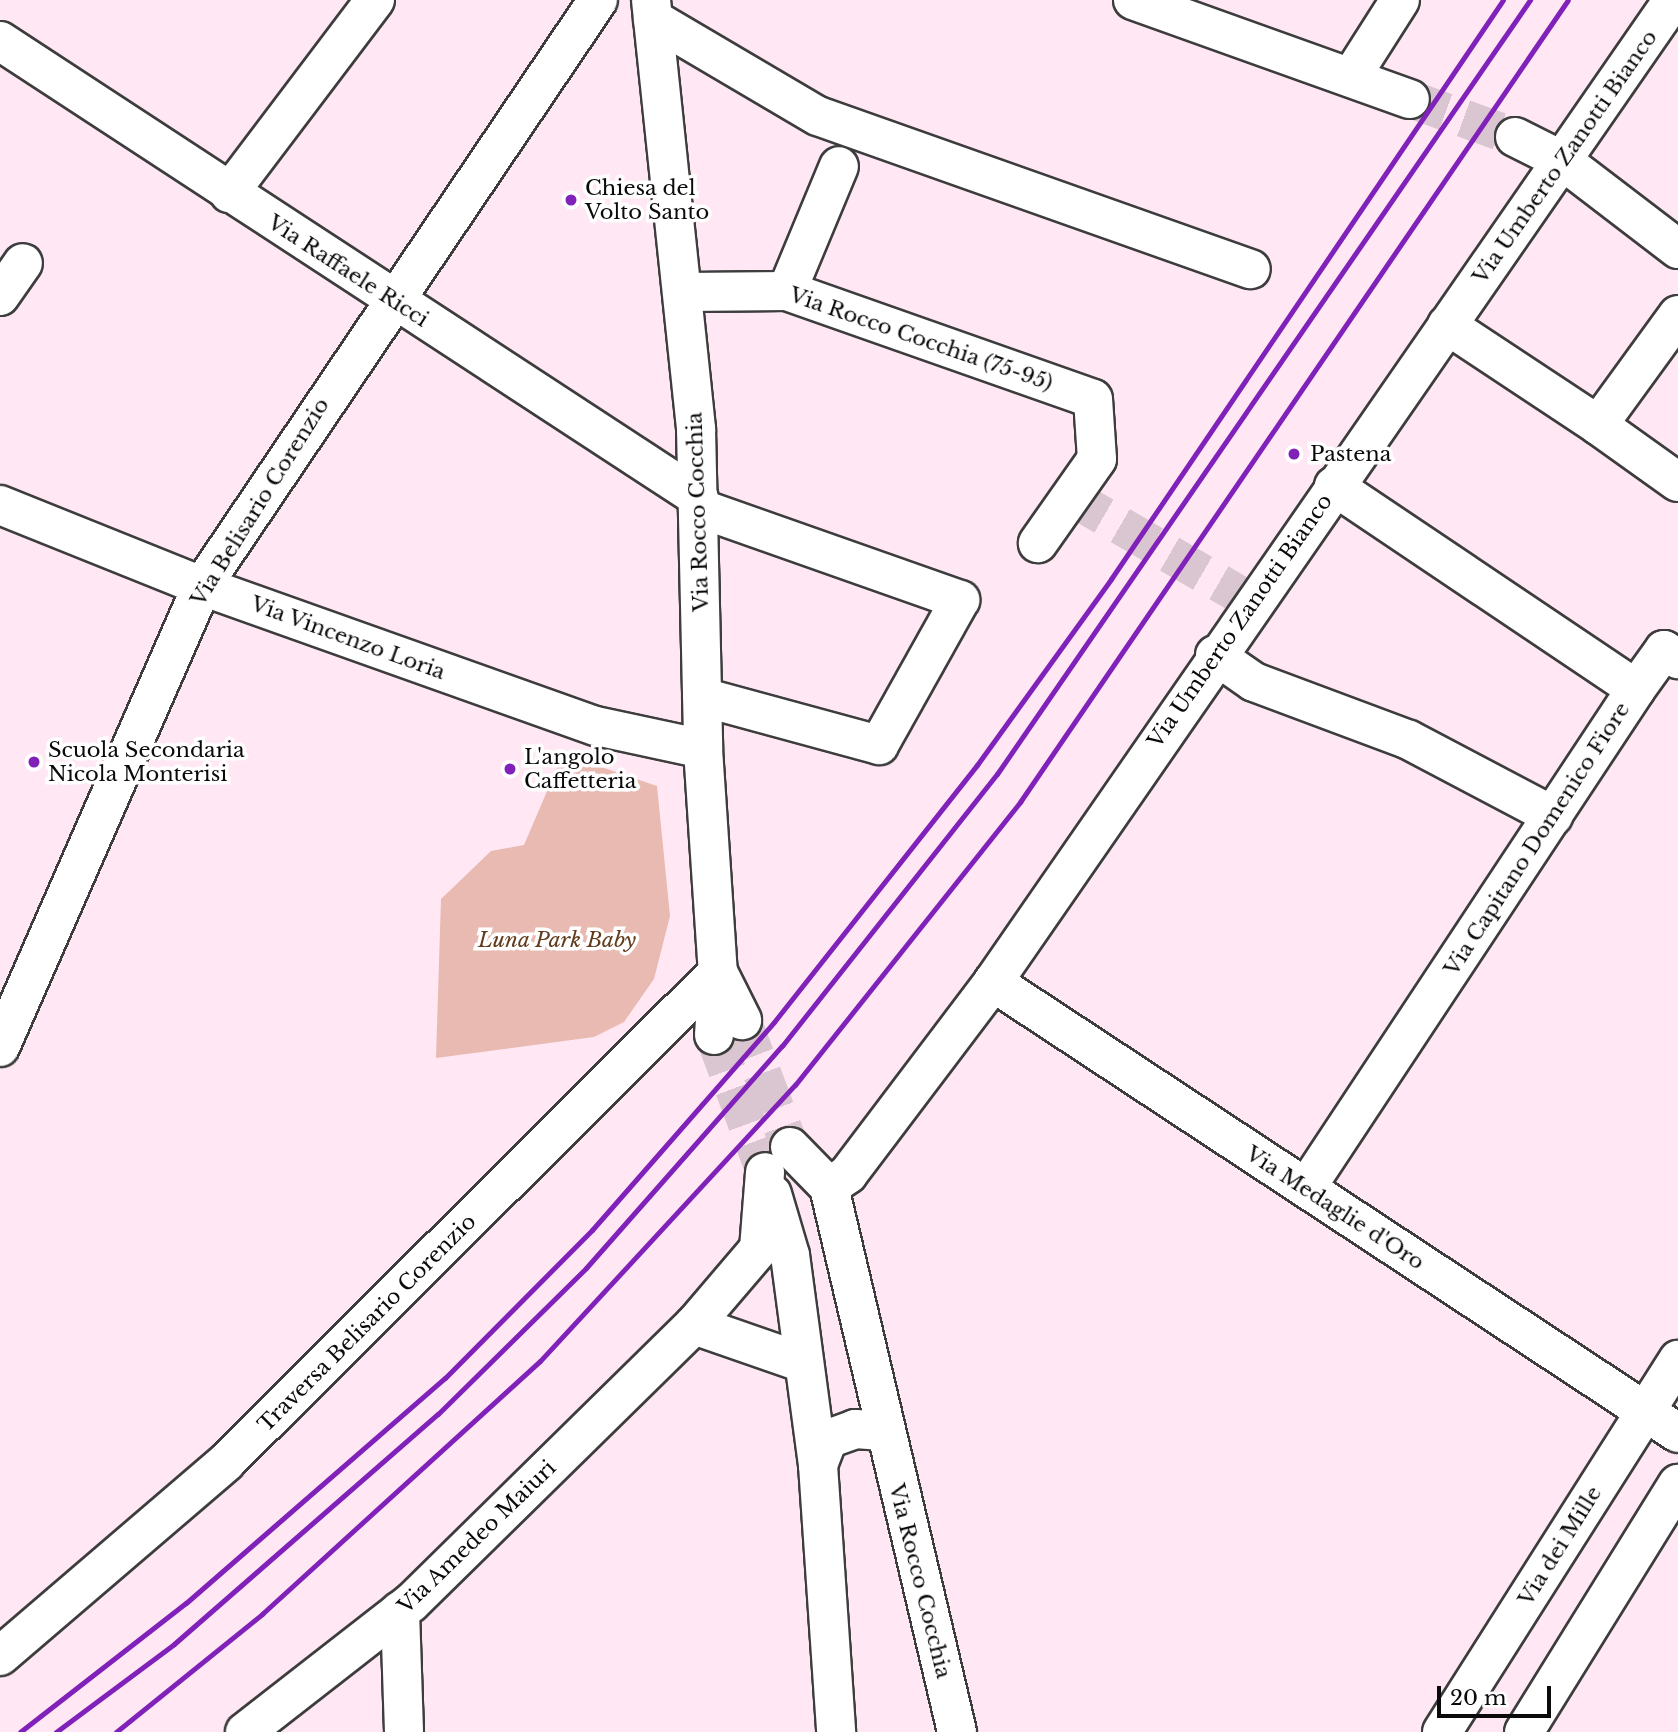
<!DOCTYPE html>
<html>
<head>
<meta charset="utf-8">
<style>
	body { margin:0 }
	#map { position:relative; width:1678px; height:1732px; overflow:hidden; background:#ffe7f4; font-family:"Libre Baskerville",serif }
	div>[style] { position:absolute }
	.green>* { inset:0; background:#e8bab2 }
	.minor-tunnel>* { height:38px; margin-top:-19px; transform-origin:0; background:repeating-linear-gradient(90deg,#dac6d1 0 38px,transparent 0 57px) }
	.roads { filter:drop-shadow(2px 0 #3d3d3d) drop-shadow(-2px 0 #3d3d3d) drop-shadow(0 2px #3d3d3d) drop-shadow(0 -2px #3d3d3d) }
	.minor>* { height:38px; margin:-19px; padding:0 19px; transform-origin:19px; border-radius:19px; background:#fff }
	.rail>* { height:5px; margin:-2.5px; padding:0 2.5px; transform-origin:2.5px; border-radius:2.5px; background:#8022ba }
	.dots>* { width:19px; height:19px; translate:-50% -50%; box-sizing:border-box; border:4px solid #fff; border-radius:50% }
	span { translate:-50% -50%; white-space:nowrap; text-align:center; line-height:1.15; -webkit-text-stroke:7px #fff; paint-order:stroke }
	.street-label { font-size:21px; color:#0a0a0a }
	.poi-label { font-size:21px; color:#0a0a0a }
	.left { translate:0 -50%; text-align:left }
	.park-label { font-size:21px; color:#613b1b; font-style:italic }
	.scale { position:absolute; left:1437px; top:1686px; width:114px; height:32px; box-sizing:border-box; border:4px solid #0a0a0a; border-top:0; padding-left:9px; font-size:21px; line-height:24px; white-space:nowrap; color:#0a0a0a; -webkit-text-stroke:5px #fff; paint-order:stroke }
</style>
</head>
<body>
<div id="map">
	<div class="green">
		<i style="clip-path:polygon(563px 754px,657px 786px,670px 916px,654px 979px,624px 1022px,594px 1037px,436px 1058px,441px 899px,491px 851px,524px 845px)"></i>
	</div>
	<div class="minor-tunnel">
		<i style="left:1410px;top:99px;width:112px;rotate:19.9deg"></i>
		<i style="left:1071px;top:497px;width:209px;rotate:30.1deg"></i>
		<i style="left:742px;top:1020px;width:136px;rotate:69.3deg"></i>
		<i style="left:714px;top:1035px;width:146px;rotate:69.6deg"></i>
	</div>
	<div class="roads">
		<div class="minor">
			<i style="left:651px;top:0;width:431px;rotate:84deg"></i>
			<i style="left:696px;top:429px;width:320px;rotate:88.7deg"></i>
			<i style="left:703px;top:749px;width:224px;rotate:86.2deg"></i>
			<i style="left:718px;top:972px;width:54px;rotate:63.4deg"></i>
			<i style="left:1133px;top:0;width:294px;rotate:19.7deg"></i>
			<i style="left:653px;top:19px;width:191px;rotate:30.5deg"></i>
			<i style="left:818px;top:116px;width:459px;rotate:19.5deg"></i>
			<i style="left:0;top:41px;width:835px;rotate:33.18deg"></i>
			<i style="left:1351px;top:77px;width:91px;rotate:-57.5deg"></i>
			<i style="left:1515px;top:137px;width:54px;rotate:26.6deg"></i>
			<i style="left:1563px;top:161px;width:145px;rotate:37.4deg"></i>
			<i style="left:229px;top:193px;width:242px;rotate:-52.9deg"></i>
			<i style="left:787px;top:291px;width:135px;rotate:-67.4deg"></i>
			<i style="left:686px;top:292px;width:101px;rotate:-0.6deg"></i>
			<i style="left:787px;top:291px;width:324px;rotate:19.4deg"></i>
			<i style="left:1093px;top:399px;width:60px;rotate:86.2deg"></i>
			<i style="left:1097px;top:459px;width:103px;rotate:125.1deg"></i>
			<i style="left:0;top:296px;width:40px;rotate:-55.1deg"></i>
			<i style="left:1678px;top:315px;width:136px;rotate:126deg"></i>
			<i style="left:1598px;top:425px;width:98px;rotate:35.5deg"></i>
			<i style="left:1447px;top:325px;width:181px;rotate:33.5deg"></i>
			<i style="left:0;top:505px;width:218px;rotate:21.9deg"></i>
			<i style="left:202px;top:586px;width:418px;rotate:19.6deg"></i>
			<i style="left:596px;top:726px;width:109px;rotate:12.1deg"></i>
			<i style="left:699px;top:508px;width:277px;rotate:19.4deg"></i>
			<i style="left:960px;top:600px;width:166px;rotate:119.2deg"></i>
			<i style="left:879px;top:745px;width:183px;rotate:-164.8deg"></i>
			<i style="left:1215px;top:655px;width:47px;rotate:34.7deg"></i>
			<i style="left:1254px;top:682px;width:165px;rotate:20.5deg"></i>
			<i style="left:1409px;top:740px;width:163px;rotate:27.8deg"></i>
			<i style="left:1636px;top:689px;width:48px;rotate:-54.3deg"></i>
			<i style="left:1664px;top:650px;width:17px;rotate:33deg"></i>
			<i style="left:993px;top:982px;width:820px;rotate:33.36deg"></i>
			<i style="left:714px;top:1035px;width:61px;rotate:-86.2deg"></i>
			<i style="left:0;top:1047px;width:503px;rotate:-66.34deg"></i>
			<i style="left:202px;top:586px;width:707px;rotate:-55.95deg"></i>
			<i style="left:790px;top:1147px;width:56px;rotate:45.7deg"></i>
			<i style="left:829px;top:1187px;width:23px;rotate:-34deg"></i>
			<i style="left:848px;top:1174px;width:241px;rotate:-52.9deg"></i>
			<i style="left:993px;top:982px;width:1194px;rotate:-55.3deg"></i>
			<i style="left:829px;top:1187px;width:560px;rotate:76.78deg"></i>
			<i style="left:1306px;top:1188px;width:598px;rotate:-56.52deg"></i>
			<i style="left:1636px;top:689px;width:364px;rotate:-146.1deg"></i>
			<i style="left:772px;top:1194px;width:64px;rotate:73.6deg"></i>
			<i style="left:790px;top:1255px;width:212px;rotate:82.4deg"></i>
			<i style="left:818px;top:1465px;width:268px;rotate:86.1deg"></i>
			<i style="left:694px;top:1325px;width:116px;rotate:19.1deg"></i>
			<i style="left:818px;top:1465px;width:28px;rotate:-69deg"></i>
			<i style="left:828px;top:1439px;width:29px;rotate:-20deg"></i>
			<i style="left:855px;top:1429px;width:28px;rotate:4deg"></i>
			<i style="left:400px;top:1611px;width:121px;rotate:88.1deg"></i>
			<i style="left:0;top:1656px;width:298px;rotate:-40.6deg"></i>
			<i style="left:226px;top:1462px;width:694px;rotate:-44.88deg"></i>
			<i style="left:245px;top:1732px;width:210px;rotate:-37.9deg"></i>
			<i style="left:411px;top:1603px;width:397px;rotate:-44.5deg"></i>
			<i style="left:694px;top:1325px;width:100px;rotate:-49.5deg"></i>
			<i style="left:759px;top:1249px;width:77px;rotate:-85.5deg"></i>
			<i style="left:1442px;top:1732px;width:441px;rotate:-57.6deg"></i>
			<i style="left:1524px;top:1732px;width:292px;rotate:-58.2deg"></i>
		</div>
	</div>
	<div class="rail">
		<i style="left:20px;top:1732px;width:210px;rotate:-37.9deg"></i>
		<i style="left:186px;top:1603px;width:343px;rotate:-41deg"></i>
		<i style="left:445px;top:1378px;width:209px;rotate:-45.2deg"></i>
		<i style="left:592px;top:1230px;width:276px;rotate:-48.8deg"></i>
		<i style="left:774px;top:1022px;width:328px;rotate:-51.7deg"></i>
		<i style="left:977px;top:765px;width:229px;rotate:-54.2deg"></i>
		<i style="left:1111px;top:579px;width:699px;rotate:-55.9deg"></i>
		<i style="left:56px;top:1732px;width:147px;rotate:-36.7deg"></i>
		<i style="left:174px;top:1644px;width:350px;rotate:-41.1deg"></i>
		<i style="left:438px;top:1414px;width:208px;rotate:-44.6deg"></i>
		<i style="left:586px;top:1268px;width:296px;rotate:-48.6deg"></i>
		<i style="left:782px;top:1046px;width:347px;rotate:-51.7deg"></i>
		<i style="left:997px;top:774px;width:940px;rotate:-55.45deg"></i>
		<i style="left:116px;top:1732px;width:188px;rotate:-38.9deg"></i>
		<i style="left:262px;top:1614px;width:376px;rotate:-42.3deg"></i>
		<i style="left:540px;top:1361px;width:376px;rotate:-47.3deg"></i>
		<i style="left:795px;top:1085px;width:362px;rotate:-51.5deg"></i>
		<i style="left:1020px;top:802px;width:971px;rotate:-55.66deg"></i>
	</div>
	<div class="dots">
		<i style="left:571px;top:200px;background:#8022ba"></i>
		<i style="left:1294px;top:454px;background:#8022ba"></i>
		<i style="left:34px;top:762px;background:#8022ba"></i>
		<i style="left:510px;top:769px;background:#8022ba"></i>
	</div>
	<div class="street-label">
		<span style="left:1565px;top:157px;rotate:-55deg">Via Umberto Zanotti Bianco</span>
		<span style="left:348px;top:271px;rotate:33deg">Via Raffaele Ricci</span>
		<span style="left:921px;top:339px;rotate:19deg">Via Rocco Cocchia (75-95)</span>
		<span style="left:260px;top:502px;rotate:-58deg">Via Belisario Corenzio</span>
		<span style="left:698px;top:512px;rotate:-92deg">Via Rocco Cocchia</span>
		<span style="left:1240px;top:621px;rotate:-55deg">Via Umberto Zanotti Bianco</span>
		<span style="left:348px;top:638px;rotate:20deg">Via Vincenzo Loria</span>
		<span style="left:1537px;top:839px;rotate:-57deg">Via Capitano Domenico Fiore</span>
		<span style="left:1335px;top:1208px;rotate:33deg">Via Medaglie d'Oro</span>
		<span style="left:367px;top:1323px;rotate:-45deg">Traversa Belisario Corenzio</span>
		<span style="left:477px;top:1537px;rotate:-44deg">Via Amedeo Maiuri</span>
		<span style="left:1560px;top:1546px;rotate:-58deg">Via dei Mille</span>
		<span style="left:920px;top:1581px;rotate:76deg">Via Rocco Cocchia</span>
	</div>
	<div class="poi-label">
		<span class="left" style="left:585px;top:200px">Chiesa del<br>Volto Santo</span>
		<span class="left" style="left:1310px;top:454px">Pastena</span>
		<span class="left" style="left:48px;top:762px">Scuola Secondaria<br>Nicola Monterisi</span>
		<span class="left" style="left:524px;top:769px">L'angolo<br>Caffetteria</span>
	</div>
	<div class="park-label">
		<span style="left:557px;top:940px">Luna Park Baby</span>
	</div>
	<div class="scale">20 m</div>
</div>
</body>
</html>
